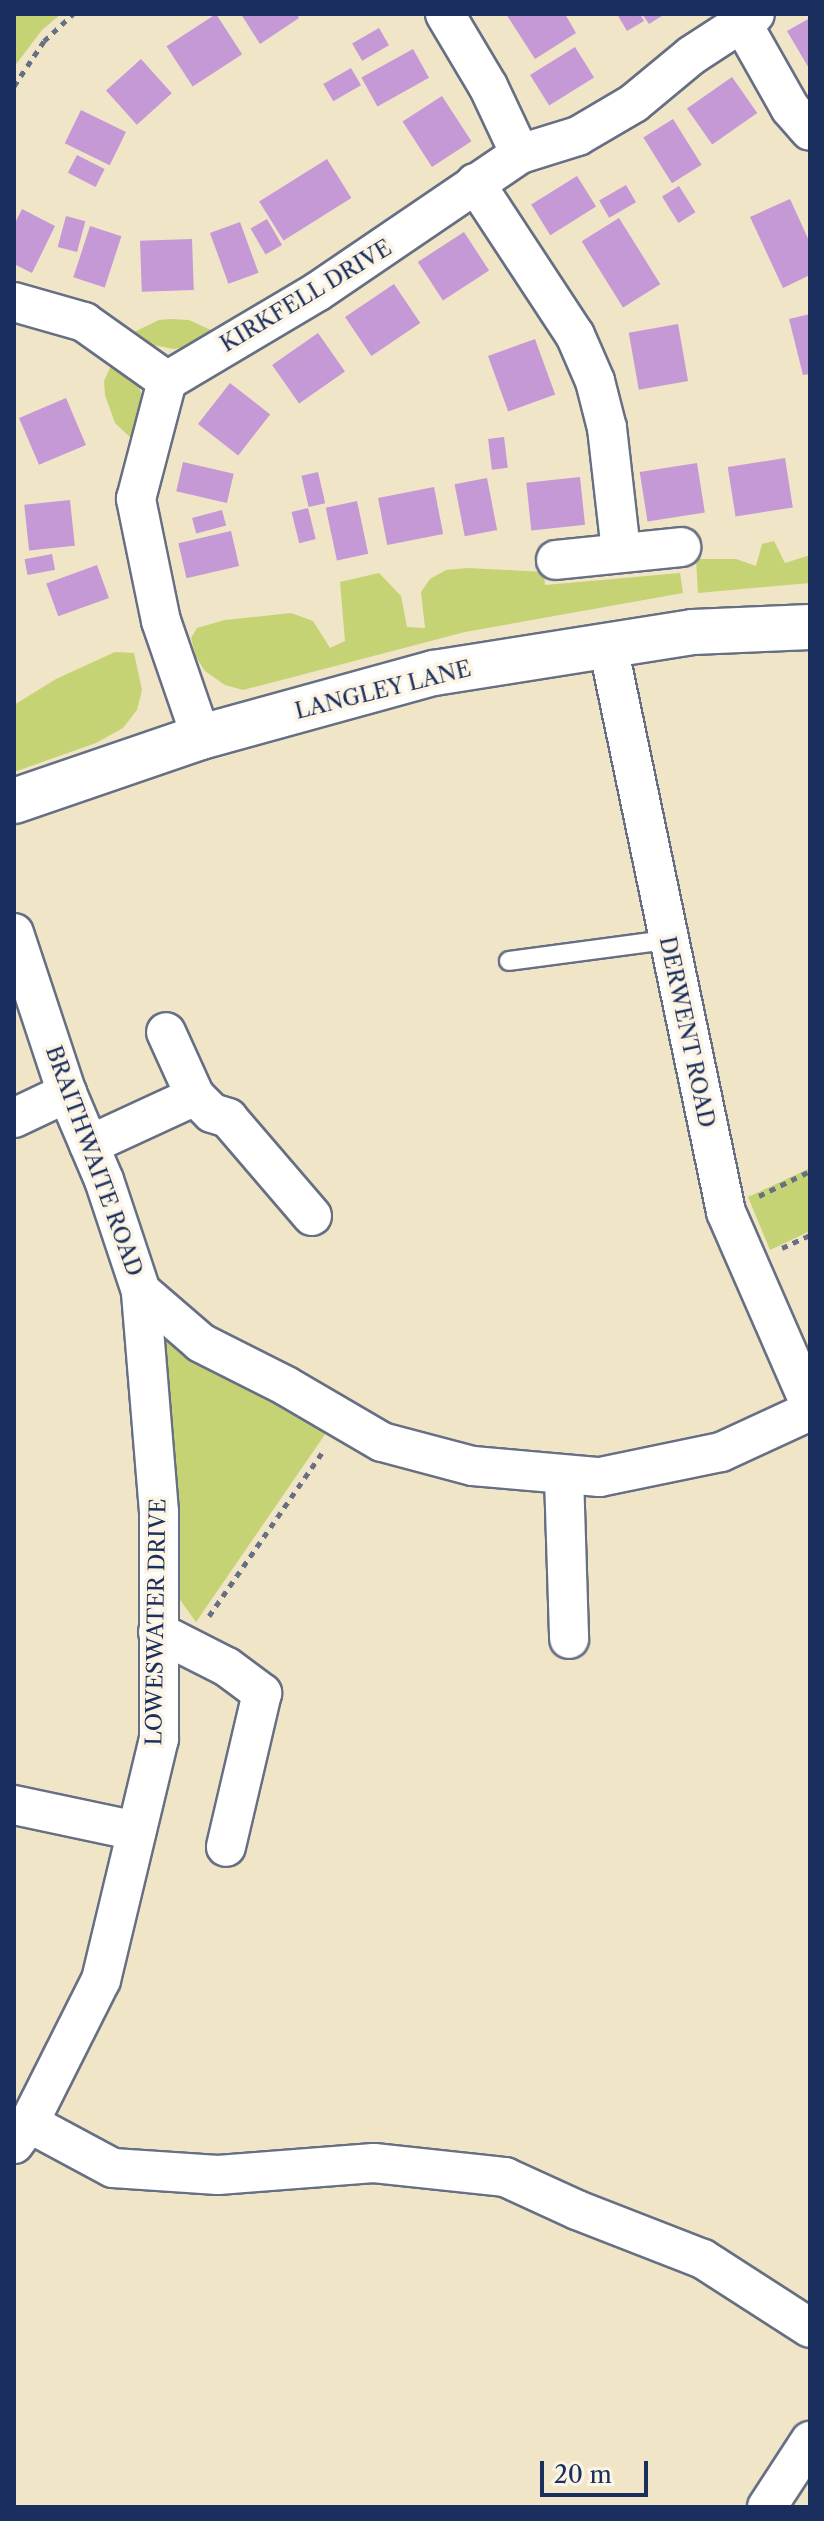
<!DOCTYPE html>
<html>
<head>
<meta charset="utf-8">
<style>
	body { margin:0 }
	#map { position:relative; width:824px; height:2521px; overflow:hidden; background:#f0e5c7; font-family:"Libre Caslon Text",serif }
	div>[style] { position:absolute }
	.green>* { inset:0; background:#c5d374 }
	.building>* { inset:0; background:#c598d6; transform-origin:0 0 }
	.path>* { height:5px; margin-top:-2.5px; transform-origin:0; background:repeating-linear-gradient(90deg,#666f83 0 6px,transparent 0 12px) }
	.roads { filter:drop-shadow(2px 0 #666f83) drop-shadow(-2px 0 #666f83) drop-shadow(0 2px #666f83) drop-shadow(0 -2px #666f83) }
	.service>* { height:18px; margin:-9px; padding:0 9px; transform-origin:9px; border-radius:9px; background:#fff }
	.minor>* { height:38px; margin:-19px; padding:0 19px; transform-origin:19px; border-radius:19px; background:#fff }
	.tertiary>* { height:44px; margin:-22px; padding:0 22px; transform-origin:22px; border-radius:22px; background:#fff }
	span { translate:-50% -50%; white-space:nowrap; text-align:center; line-height:1.15; -webkit-text-stroke:7px #fcf5e5; paint-order:stroke }
	.street-label { font-size:22px; color:#1b2f5e }
	.frame { position:absolute; inset:0; border:16px solid #1b2f5e; pointer-events:none }
	.scale { position:absolute; left:540px; top:2461px; width:108px; height:36px; box-sizing:border-box; border:4px solid #1b2f5e; border-top:0; padding-left:10px; font-size:24px; line-height:28px; white-space:nowrap; color:#1b2f5e; -webkit-text-stroke:6px #fcf5e5; paint-order:stroke }
</style>
</head>
<body>
<div id="map">
	<div class="green">
		<i style="clip-path:polygon(14px 14px,61px 14px,42px 30px,14px 67px)"></i>
		<i style="clip-path:polygon(171px 319px,189px 320px,215px 332px,190px 346px,174px 349px,143px 343px,132px 333px,159px 320px)"></i>
		<i style="clip-path:polygon(114px 359px,133px 373px,139px 386px,143px 400px,133px 440px,115px 423px,105px 395px,104px 381px)"></i>
		<i style="clip-path:polygon(774px 541px,785px 563px,810px 555px,810px 583px,698px 593px,696px 559px,736px 559px,756px 566px,762px 544px)"></i>
		<i style="clip-path:polygon(468px 568px,544px 572px,545px 585px,680px 573px,683px 593px,465px 632px,243px 690px,225px 685px,205px 671px,196px 657px,191px 638px,197px 628px,225px 620px,291px 613px,313px 621px,330px 648px,345px 641px,340px 582px,379px 573px,401px 596px,407px 627px,425px 628px,421px 592px,430px 579px,446px 570px)"></i>
		<i style="clip-path:polygon(115px 652px,134px 653px,142px 690px,137px 710px,123px 728px,96px 743px,14px 772px,14px 705px,56px 679px)"></i>
		<i style="clip-path:polygon(810px 1168px,810px 1231px,770px 1250px,748px 1197px)"></i>
		<i style="clip-path:polygon(171px 1331px,328px 1430px,196px 1622px,170px 1586px,156px 1351px)"></i>
	</div>
	<div class="building">
		<i style="left:216px;top:14px;width:48px;height:59px;rotate:57deg"></i>
		<i style="clip-path:polygon(241px 14px,297px 14px,299px 18px,260px 44px)"></i>
		<i style="clip-path:polygon(506px 14px,565px 14px,576px 33px,535px 59px)"></i>
		<i style="clip-path:polygon(617px 14px,640px 14px,644px 21px,627px 31px)"></i>
		<i style="clip-path:polygon(642px 14px,665px 14px,649px 24px)"></i>
		<i style="clip-path:polygon(810px 18px,810px 70px,787px 31px)"></i>
		<i style="left:379px;top:28px;width:20px;height:31px;rotate:60deg"></i>
		<i style="left:575px;top:47px;width:36px;height:53px;rotate:58deg"></i>
		<i style="left:413px;top:49px;width:33px;height:59px;rotate:61deg"></i>
		<i style="left:141px;top:59px;width:46px;height:47px;rotate:48deg"></i>
		<i style="left:351px;top:68px;width:20px;height:32px;rotate:60deg"></i>
		<i style="left:732px;top:77px;width:44px;height:55px;rotate:55deg"></i>
		<i style="left:442px;top:96px;width:54px;height:47px;rotate:57deg"></i>
		<i style="left:81px;top:110px;width:50px;height:37px;rotate:26deg"></i>
		<i style="left:673px;top:119px;width:54px;height:35px;rotate:58deg"></i>
		<i style="left:77px;top:155px;width:31px;height:20px;rotate:27deg"></i>
		<i style="left:327px;top:159px;width:46px;height:80px;rotate:58deg"></i>
		<i style="left:577px;top:176px;width:36px;height:54px;rotate:58deg"></i>
		<i style="left:626px;top:185px;width:20px;height:31px;rotate:60deg"></i>
		<i style="left:679px;top:186px;width:31px;height:20px;rotate:58deg"></i>
		<i style="clip-path:polygon(790px 199px,810px 243px,810px 275px,783px 288px,750px 217px)"></i>
		<i style="clip-path:polygon(22px 209px,55px 226px,32px 273px,14px 264px,14px 225px)"></i>
		<i style="left:66px;top:216px;width:20px;height:32px;rotate:15deg"></i>
		<i style="left:619px;top:218px;width:78px;height:44px;rotate:58deg"></i>
		<i style="left:267px;top:219px;width:30px;height:19px;rotate:60deg"></i>
		<i style="left:240px;top:222px;width:54px;height:32px;rotate:70deg"></i>
		<i style="left:90px;top:226px;width:33px;height:54px;rotate:18deg"></i>
		<i style="left:464px;top:232px;width:46px;height:55px;rotate:57deg"></i>
		<i style="left:192px;top:239px;width:51px;height:52px;rotate:88deg"></i>
		<i style="left:394px;top:284px;width:47px;height:59px;rotate:56deg"></i>
		<i style="clip-path:polygon(810px 314px,810px 374px,803px 375px,789px 319px)"></i>
		<i style="left:678px;top:324px;width:58px;height:50px;rotate:80deg"></i>
		<i style="left:318px;top:333px;width:47px;height:56px;rotate:55deg"></i>
		<i style="left:535px;top:339px;width:59px;height:50px;rotate:70deg"></i>
		<i style="left:230px;top:383px;width:51px;height:52px;rotate:38deg"></i>
		<i style="left:66px;top:398px;width:51px;height:51px;rotate:67deg"></i>
		<i style="left:504px;top:437px;width:31px;height:16px;rotate:83deg"></i>
		<i style="left:785px;top:458px;width:50px;height:58px;rotate:81deg"></i>
		<i style="left:183px;top:462px;width:52px;height:30px;rotate:13deg"></i>
		<i style="left:697px;top:463px;width:50px;height:58px;rotate:81deg"></i>
		<i style="left:318px;top:472px;width:32px;height:17px;rotate:77deg"></i>
		<i style="left:580px;top:477px;width:48px;height:54px;rotate:84deg"></i>
		<i style="left:487px;top:478px;width:53px;height:33px;rotate:79deg"></i>
		<i style="left:434px;top:487px;width:48px;height:57px;rotate:79deg"></i>
		<i style="left:70px;top:500px;width:46px;height:46px;rotate:84deg"></i>
		<i style="left:357px;top:501px;width:54px;height:32px;rotate:78deg"></i>
		<i style="left:308px;top:508px;width:32px;height:17px;rotate:76deg"></i>
		<i style="left:222px;top:510px;width:16px;height:31px;rotate:75deg"></i>
		<i style="left:231px;top:531px;width:36px;height:54px;rotate:77deg"></i>
		<i style="left:52px;top:554px;width:16px;height:28px;rotate:79deg"></i>
		<i style="left:97px;top:565px;width:35px;height:54px;rotate:70deg"></i>
	</div>
	<div class="path">
		<i style="left:14px;top:86px;width:54px;rotate:-56.3deg"></i>
		<i style="left:44px;top:41px;width:40px;rotate:-43deg"></i>
		<i style="left:759px;top:1196px;width:57px;rotate:-26.1deg"></i>
		<i style="left:782px;top:1248px;width:31px;rotate:-25deg"></i>
		<i style="left:209px;top:1616px;width:202px;rotate:-55.3deg"></i>
	</div>
	<div class="roads">
		<div class="service">
			<i style="left:509px;top:961px;width:159px;rotate:-7.6deg"></i>
		</div>
		<div class="minor">
			<i style="left:445px;top:14px;width:84px;rotate:59.2deg"></i>
			<i style="left:488px;top:86px;width:75px;rotate:64.8deg"></i>
			<i style="left:742px;top:23px;width:98px;rotate:60.5deg"></i>
			<i style="left:790px;top:108px;width:30px;rotate:49deg"></i>
			<i style="left:475px;top:183px;width:182px;rotate:56.7deg"></i>
			<i style="left:575px;top:335px;width:50px;rotate:66.5deg"></i>
			<i style="left:595px;top:381px;width:49px;rotate:75.7deg"></i>
			<i style="left:607px;top:428px;width:124px;rotate:83.5deg"></i>
			<i style="left:14px;top:302px;width:73px;rotate:15.9deg"></i>
			<i style="left:84px;top:322px;width:102px;rotate:35.4deg"></i>
			<i style="left:556px;top:560px;width:126px;rotate:-5.9deg"></i>
			<i style="left:608px;top:646px;width:578px;rotate:78.22deg"></i>
			<i style="left:726px;top:1212px;width:210px;rotate:66.4deg"></i>
			<i style="left:201px;top:737px;width:123px;rotate:-109deg"></i>
			<i style="left:161px;top:621px;width:125px;rotate:-101.6deg"></i>
			<i style="left:136px;top:499px;width:122px;rotate:-75.3deg"></i>
			<i style="left:167px;top:381px;width:174px;rotate:-30.7deg"></i>
			<i style="left:317px;top:292px;width:245px;rotate:-34.2deg"></i>
			<i style="left:520px;top:154px;width:61px;rotate:-17.2deg"></i>
			<i style="left:578px;top:136px;width:65px;rotate:-30.5deg"></i>
			<i style="left:634px;top:103px;width:75px;rotate:-39.6deg"></i>
			<i style="left:692px;top:55px;width:75px;rotate:-33.1deg"></i>
			<i style="left:14px;top:933px;width:169px;rotate:71.7deg"></i>
			<i style="left:67px;top:1093px;width:95px;rotate:67deg"></i>
			<i style="left:104px;top:1180px;width:117px;rotate:71.6deg"></i>
			<i style="left:141px;top:1291px;width:79px;rotate:40.9deg"></i>
			<i style="left:201px;top:1343px;width:95px;rotate:26.8deg"></i>
			<i style="left:286px;top:1386px;width:111px;rotate:30.3deg"></i>
			<i style="left:382px;top:1442px;width:94px;rotate:14.8deg"></i>
			<i style="left:473px;top:1466px;width:127px;rotate:5deg"></i>
			<i style="left:600px;top:1477px;width:124px;rotate:-11.7deg"></i>
			<i style="left:721px;top:1452px;width:98px;rotate:-24.7deg"></i>
			<i style="left:195px;top:1096px;width:24px;rotate:45deg"></i>
			<i style="left:212px;top:1113px;width:17px;rotate:17deg"></i>
			<i style="left:228px;top:1118px;width:129px;rotate:49.4deg"></i>
			<i style="left:14px;top:1118px;width:59px;rotate:-25.3deg"></i>
			<i style="left:89px;top:1145px;width:117px;rotate:-24.8deg"></i>
			<i style="left:195px;top:1096px;width:70px;rotate:-114.4deg"></i>
			<i style="left:564px;top:1476px;width:163px;rotate:88.2deg"></i>
			<i style="left:158px;top:1632px;width:77px;rotate:26.9deg"></i>
			<i style="left:227px;top:1667px;width:44px;rotate:36.6deg"></i>
			<i style="left:262px;top:1693px;width:158px;rotate:103.2deg"></i>
			<i style="left:14px;top:1805px;width:125px;rotate:12deg"></i>
			<i style="left:29px;top:2123px;width:95px;rotate:28.2deg"></i>
			<i style="left:113px;top:2168px;width:105px;rotate:3.8deg"></i>
			<i style="left:218px;top:2175px;width:156px;rotate:-4.4deg"></i>
			<i style="left:374px;top:2163px;width:132px;rotate:6.1deg"></i>
			<i style="left:505px;top:2177px;width:79px;rotate:24.6deg"></i>
			<i style="left:577px;top:2210px;width:135px;rotate:21.3deg"></i>
			<i style="left:703px;top:2259px;width:127px;rotate:32.8deg"></i>
			<i style="left:14px;top:2144px;width:26px;rotate:-54deg"></i>
			<i style="left:29px;top:2123px;width:160px;rotate:-63.3deg"></i>
			<i style="left:101px;top:1980px;width:248px;rotate:-76.5deg"></i>
			<i style="left:159px;top:1739px;width:227px;rotate:-90deg"></i>
			<i style="left:159px;top:1512px;width:222px;rotate:-94.7deg"></i>
			<i style="left:767px;top:2507px;width:79px;rotate:-56.9deg"></i>
		</div>
		<div class="tertiary">
			<i style="left:14px;top:801px;width:198px;rotate:-18.9deg"></i>
			<i style="left:201px;top:737px;width:242px;rotate:-15.4deg"></i>
			<i style="left:434px;top:673px;width:262px;rotate:-9deg"></i>
			<i style="left:693px;top:632px;width:117px;rotate:-2.4deg"></i>
		</div>
	</div>
	<div class="street-label">
		<span style="left:306px;top:296px;rotate:-31deg">KIRKFELL DRIVE</span>
		<span style="left:383px;top:690px;rotate:-14deg">LANGLEY LANE</span>
		<span style="left:687px;top:1032px;rotate:78deg">DERWENT ROAD</span>
		<span style="left:94px;top:1161px;rotate:70deg">BRAITHWAITE ROAD</span>
		<span style="left:156px;top:1622px;rotate:-89deg">LOWESWATER DRIVE</span>
	</div>
	<div class="frame"></div>
	<div class="scale">20 m</div>
</div>
</body>
</html>
